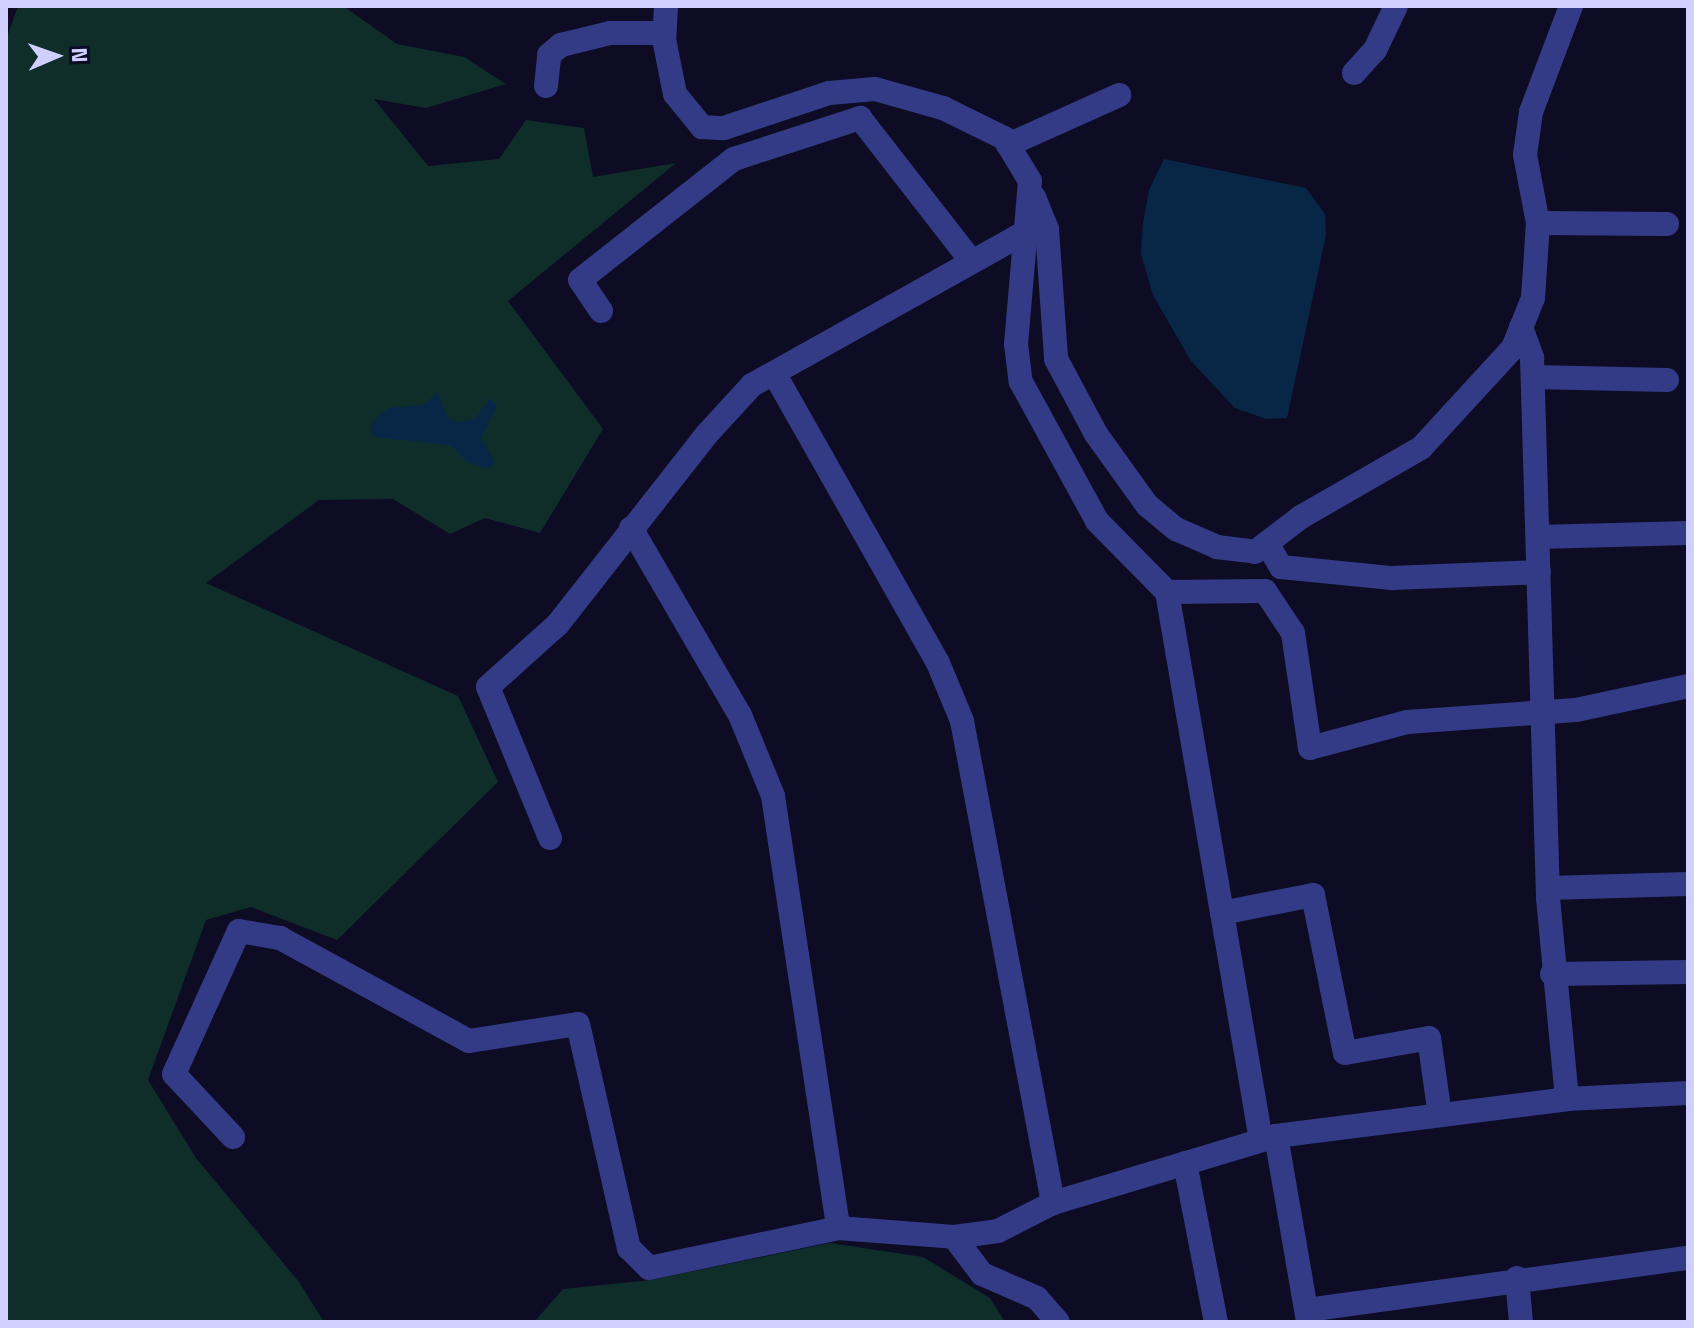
<!DOCTYPE html>
<html>
<head>
<meta charset="utf-8">
<style>
	body { margin:0 }
	#map { position:relative; width:1694px; height:1328px; overflow:hidden; background:#0d0c24; font-family:"Titillium Web",sans-serif }
	div>[style] { position:absolute }
	.green>* { inset:0; background:#0f2e29 }
	.water>* { inset:0; background:#082747 }
	.street>* { height:24px; margin:-12px; padding:0 12px; transform-origin:12px; border-radius:12px; background:#343b86 }
	span { translate:-50% -50%; white-space:nowrap; text-align:center; line-height:1.15; -webkit-text-stroke:7px #0d0c24; paint-order:stroke }
	.frame { position:absolute; inset:0; border:8px solid #cfd0ff; pointer-events:none }
	.north { position:absolute; left:16px; top:16px; width:80px; height:80px; -webkit-text-stroke:6px #0d0c24; paint-order:stroke; rotate:88deg; font-size:22px; font-weight:700; line-height:32px; text-align:center; color:#cfd0ff }
	.north::after { content:''; display:block; margin:auto; width:28px; height:36px; background:#cfd0ff; clip-path:polygon(50% 0,100% 100%,50% 72%,0 100%) }
</style>
</head>
<body>
<div id="map">
	<div class="green">
		<i style="clip-path:polygon(18px 6px,343px 6px,397px 44px,464px 57px,506px 84px,426px 108px,374px 99px,428px 166px,499px 159px,526px 120px,584px 128px,593px 177px,676px 163px,508px 301px,603px 429px,540px 533px,485px 518px,450px 534px,393px 499px,319px 500px,206px 583px,458px 696px,498px 782px,337px 940px,251px 907px,206px 920px,148px 1080px,196px 1158px,299px 1282px,324px 1322px,6px 1322px,6px 40px)"></i>
		<i style="clip-path:polygon(830px 1243px,923px 1257px,990px 1298px,1005px 1322px,534px 1322px,563px 1289px,651px 1280px)"></i>
	</div>
	<div class="water">
		<i style="clip-path:polygon(1164px 159px,1306px 188px,1325px 214px,1326px 235px,1287px 418px,1266px 419px,1235px 408px,1191px 361px,1153px 295px,1141px 254px,1143px 223px,1149px 190px)"></i>
		<i style="clip-path:polygon(438px 393px,448px 418px,459px 422px,476px 418px,490px 398px,497px 406px,481px 438px,495px 462px,488px 469px,466px 461px,450px 445px,373px 437px,371px 424px,388px 408px,422px 405px)"></i>
	</div>
	<div class="street">
		<i style="left:666px;top:6px;width:33px;rotate:93deg"></i>
		<i style="left:664px;top:39px;width:56px;rotate:78.7deg"></i>
		<i style="left:675px;top:94px;width:43px;rotate:50.7deg"></i>
		<i style="left:702px;top:127px;width:22px;rotate:3deg"></i>
		<i style="left:724px;top:128px;width:111px;rotate:-18.4deg"></i>
		<i style="left:829px;top:93px;width:46px;rotate:-5deg"></i>
		<i style="left:875px;top:89px;width:71px;rotate:15.6deg"></i>
		<i style="left:943px;top:108px;width:68px;rotate:26.2deg"></i>
		<i style="left:1004px;top:138px;width:50px;rotate:58.8deg"></i>
		<i style="left:1030px;top:181px;width:164px;rotate:94.9deg"></i>
		<i style="left:1016px;top:344px;width:38px;rotate:83deg"></i>
		<i style="left:1021px;top:382px;width:158px;rotate:61.3deg"></i>
		<i style="left:1097px;top:521px;width:100px;rotate:45.4deg"></i>
		<i style="left:1167px;top:592px;width:556px;rotate:80.27deg"></i>
		<i style="left:1354px;top:73px;width:31px;rotate:-48deg"></i>
		<i style="left:1375px;top:50px;width:49px;rotate:-64.5deg"></i>
		<i style="left:546px;top:86px;width:31px;rotate:-84deg"></i>
		<i style="left:549px;top:55px;width:16px;rotate:-40deg"></i>
		<i style="left:561px;top:45px;width:50px;rotate:-13.8deg"></i>
		<i style="left:610px;top:33px;width:54px"></i>
		<i style="left:1008px;top:145px;width:122px;rotate:-24.2deg"></i>
		<i style="left:1034px;top:197px;width:35px;rotate:68deg"></i>
		<i style="left:1047px;top:229px;width:130px;rotate:86deg"></i>
		<i style="left:1056px;top:359px;width:85px;rotate:61.9deg"></i>
		<i style="left:1096px;top:434px;width:87px;rotate:54.3deg"></i>
		<i style="left:1147px;top:505px;width:38px;rotate:40deg"></i>
		<i style="left:1176px;top:529px;width:45px;rotate:23.7deg"></i>
		<i style="left:1217px;top:547px;width:38px;rotate:7deg"></i>
		<i style="left:1255px;top:552px;width:58px;rotate:-37.3deg"></i>
		<i style="left:1301px;top:517px;width:138px;rotate:-29.9deg"></i>
		<i style="left:1421px;top:448px;width:136px;rotate:-47.4deg"></i>
		<i style="left:1513px;top:348px;width:54px;rotate:-68.2deg"></i>
		<i style="left:1533px;top:298px;width:75px;rotate:-86.2deg"></i>
		<i style="left:1538px;top:223px;width:69px;rotate:-100.8deg"></i>
		<i style="left:1525px;top:155px;width:43px;rotate:-82.1deg"></i>
		<i style="left:1531px;top:112px;width:113px;rotate:-69.3deg"></i>
		<i style="left:1538px;top:223px;width:129px;rotate:0.4deg"></i>
		<i style="left:601px;top:311px;width:37px;rotate:-124deg"></i>
		<i style="left:580px;top:280px;width:196px;rotate:-38.2deg"></i>
		<i style="left:734px;top:159px;width:133px;rotate:-18deg"></i>
		<i style="left:860px;top:118px;width:182px;rotate:52.1deg"></i>
		<i style="left:1521px;top:327px;width:33px;rotate:70deg"></i>
		<i style="left:1532px;top:358px;width:540px;rotate:88.3deg"></i>
		<i style="left:1548px;top:898px;width:202px;rotate:84.6deg"></i>
		<i style="left:774px;top:373px;width:333px;rotate:60.5deg"></i>
		<i style="left:938px;top:663px;width:63px;rotate:67.5deg"></i>
		<i style="left:962px;top:721px;width:491px;rotate:79.3deg"></i>
		<i style="left:1533px;top:377px;width:134px;rotate:1.3deg"></i>
		<i style="left:631px;top:528px;width:216px;rotate:59.8deg"></i>
		<i style="left:740px;top:715px;width:87px;rotate:67.8deg"></i>
		<i style="left:773px;top:796px;width:437px;rotate:81.4deg"></i>
		<i style="left:838px;top:1228px;width:116px;rotate:4.4deg"></i>
		<i style="left:954px;top:1237px;width:44px;rotate:-7.8deg"></i>
		<i style="left:998px;top:1231px;width:62px;rotate:-27deg"></i>
		<i style="left:1053px;top:1203px;width:233px;rotate:-16.7deg"></i>
		<i style="left:1276px;top:1136px;width:293px;rotate:-7.2deg"></i>
		<i style="left:1567px;top:1099px;width:121px;rotate:-2.8deg"></i>
		<i style="left:1538px;top:537px;width:150px;rotate:-1.5deg"></i>
		<i style="left:1267px;top:543px;width:28px;rotate:60deg"></i>
		<i style="left:1281px;top:567px;width:112px;rotate:5.7deg"></i>
		<i style="left:1392px;top:578px;width:147px;rotate:-2.3deg"></i>
		<i style="left:1167px;top:592px;width:98px;rotate:-0.6deg"></i>
		<i style="left:1265px;top:591px;width:50px;rotate:56.3deg"></i>
		<i style="left:1293px;top:633px;width:116px;rotate:81.6deg"></i>
		<i style="left:1310px;top:748px;width:100px;rotate:-15deg"></i>
		<i style="left:1407px;top:722px;width:169px;rotate:-4.1deg"></i>
		<i style="left:1576px;top:710px;width:115px;rotate:-12.1deg"></i>
		<i style="left:550px;top:838px;width:163px;rotate:-112.3deg"></i>
		<i style="left:488px;top:687px;width:94px;rotate:-42deg"></i>
		<i style="left:558px;top:624px;width:241px;rotate:-51.9deg"></i>
		<i style="left:707px;top:434px;width:67px;rotate:-47.4deg"></i>
		<i style="left:752px;top:385px;width:317px;rotate:-29.2deg"></i>
		<i style="left:1548px;top:888px;width:140px;rotate:-1.6deg"></i>
		<i style="left:1222px;top:913px;width:93px;rotate:-11.2deg"></i>
		<i style="left:1313px;top:895px;width:161px;rotate:78.6deg"></i>
		<i style="left:1345px;top:1053px;width:85px;rotate:-10.1deg"></i>
		<i style="left:1429px;top:1038px;width:78px;rotate:81.9deg"></i>
		<i style="left:1552px;top:974px;width:136px;rotate:-0.8deg"></i>
		<i style="left:1276px;top:1136px;width:189px;rotate:80.2deg"></i>
		<i style="left:233px;top:1137px;width:86px;rotate:-133.1deg"></i>
		<i style="left:174px;top:1074px;width:157px;rotate:-65.6deg"></i>
		<i style="left:239px;top:931px;width:42px;rotate:9.7deg"></i>
		<i style="left:280px;top:938px;width:215px;rotate:28.6deg"></i>
		<i style="left:469px;top:1041px;width:110px;rotate:-8.9deg"></i>
		<i style="left:578px;top:1024px;width:230px;rotate:77.2deg"></i>
		<i style="left:629px;top:1248px;width:28px;rotate:45deg"></i>
		<i style="left:649px;top:1268px;width:193px;rotate:-11.9deg"></i>
		<i style="left:1185px;top:1163px;width:162px;rotate:79deg"></i>
		<i style="left:954px;top:1237px;width:46px;rotate:52.9deg"></i>
		<i style="left:982px;top:1274px;width:60px;rotate:23.6deg"></i>
		<i style="left:1037px;top:1298px;width:32px;rotate:49deg"></i>
		<i style="left:1517px;top:1278px;width:44px;rotate:84.8deg"></i>
		<i style="left:1307px;top:1310px;width:385px;rotate:-7.8deg"></i>
	</div>
	<div class="frame"></div>
	<div class="north">N</div>
</div>
</body>
</html>
